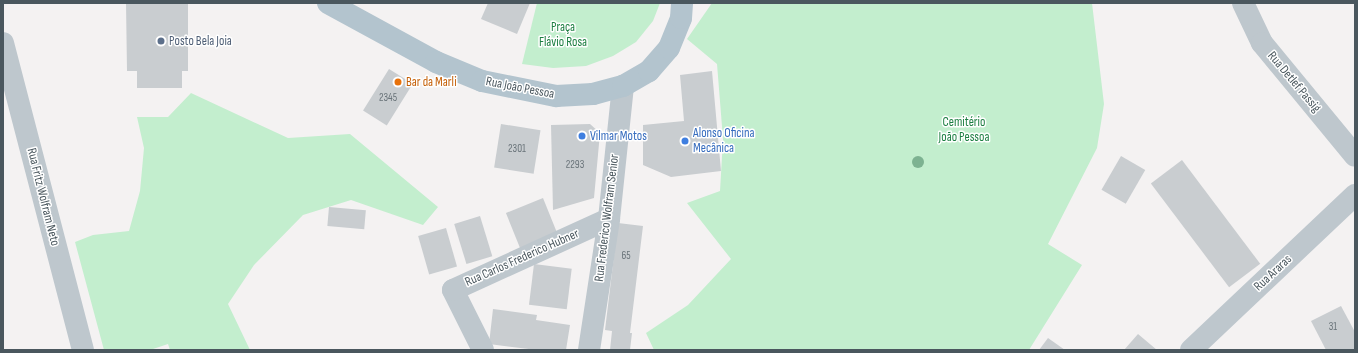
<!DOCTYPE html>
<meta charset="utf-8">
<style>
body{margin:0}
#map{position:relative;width:1358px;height:353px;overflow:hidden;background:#f4f2f2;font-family:"Sofia Sans Condensed",sans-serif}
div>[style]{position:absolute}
.green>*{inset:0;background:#c3eece}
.building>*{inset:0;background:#c9cdd0;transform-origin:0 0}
.minor>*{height:22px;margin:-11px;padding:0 11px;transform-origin:11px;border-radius:11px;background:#bec7cd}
.major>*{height:22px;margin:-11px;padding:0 11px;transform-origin:11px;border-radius:11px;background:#b3c4ce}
.trees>*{width:12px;height:12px;margin:-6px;border-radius:50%;background:#7db291}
.dots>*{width:11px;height:11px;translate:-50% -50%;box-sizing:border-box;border:2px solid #fff;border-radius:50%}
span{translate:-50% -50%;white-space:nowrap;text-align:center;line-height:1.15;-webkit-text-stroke:3px #fff;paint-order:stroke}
.number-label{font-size:11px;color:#6a747a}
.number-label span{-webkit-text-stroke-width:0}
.park-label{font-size:13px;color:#1c7e41}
.service-label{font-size:13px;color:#4e5e75}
.left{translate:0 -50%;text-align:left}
.food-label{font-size:13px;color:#c56008}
.street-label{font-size:13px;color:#4a575e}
.shop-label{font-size:13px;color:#366cbe}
.frame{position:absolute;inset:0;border:4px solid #4a575e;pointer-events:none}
</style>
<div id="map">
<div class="green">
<i style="clip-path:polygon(537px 3px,660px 3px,653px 21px,636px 42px,613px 56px,586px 66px,553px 68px,522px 64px)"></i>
<i style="clip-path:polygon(712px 3px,1092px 3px,1104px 104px,1097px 148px,1048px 244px,1082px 265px,1029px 350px,654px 350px,646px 333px,688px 305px,731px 259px,687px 203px,720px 191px,723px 139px,717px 64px,687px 39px)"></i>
<i style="clip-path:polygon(191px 93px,288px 138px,350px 134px,438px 207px,423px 225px,351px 200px,303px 215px,254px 265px,228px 304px,250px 350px,170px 350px,168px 344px,150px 350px,104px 350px,75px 242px,93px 235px,129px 231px,140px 191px,144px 148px,137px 117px,168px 117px)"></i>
</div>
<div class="building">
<i style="clip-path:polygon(126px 3px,188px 3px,188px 71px,182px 71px,182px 88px,137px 88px,137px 71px,127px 71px)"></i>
<i style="clip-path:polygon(488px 3px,530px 3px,517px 34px,481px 19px)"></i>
<i style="left:389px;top:69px;width:28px;height:49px;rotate:32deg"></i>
<i style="clip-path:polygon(712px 71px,721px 171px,671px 177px,643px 165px,643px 125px,684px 121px,680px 75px)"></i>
<i style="left:501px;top:124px;width:40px;height:44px;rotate:9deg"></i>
<i style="clip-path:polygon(590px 124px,600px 133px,594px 198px,553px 210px,551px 125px)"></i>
<i style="left:1121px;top:156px;width:28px;height:39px;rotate:30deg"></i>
<i style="left:1182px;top:160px;width:130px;height:39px;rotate:53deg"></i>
<i style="left:543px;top:198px;width:42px;height:40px;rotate:68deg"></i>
<i style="left:329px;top:207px;width:37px;height:19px;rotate:5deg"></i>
<i style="left:480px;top:216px;width:42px;height:27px;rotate:73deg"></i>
<i style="clip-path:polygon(618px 223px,643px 226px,630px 333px,632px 333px,630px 350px,610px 350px,612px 331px,605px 330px)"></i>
<i style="left:446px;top:228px;width:40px;height:29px;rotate:74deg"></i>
<i style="left:534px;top:264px;width:38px;height:41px;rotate:7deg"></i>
<i style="clip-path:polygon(1341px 306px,1355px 332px,1355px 350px,1326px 350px,1311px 321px)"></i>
<i style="clip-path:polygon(493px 309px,537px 315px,536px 320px,570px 325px,566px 350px,537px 350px,489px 344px)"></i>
<i style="clip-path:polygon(1138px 334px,1157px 350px,1124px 350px)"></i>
<i style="clip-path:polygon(1048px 338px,1065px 350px,1039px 350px)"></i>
</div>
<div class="minor">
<i style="left:1243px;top:3px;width:44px;rotate:64.6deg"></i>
<i style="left:1262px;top:43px;width:146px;rotate:50.5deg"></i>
<i style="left:3px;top:43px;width:317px;rotate:75.4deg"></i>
<i style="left:483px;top:350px;width:67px;rotate:-116.6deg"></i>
<i style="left:453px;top:290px;width:171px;rotate:-24.5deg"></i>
<i style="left:589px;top:350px;width:133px;rotate:-81.3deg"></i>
<i style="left:609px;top:219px;width:134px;rotate:-84deg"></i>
<i style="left:1191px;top:350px;width:226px;rotate:-43.4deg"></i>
</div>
<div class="major">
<i style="left:328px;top:3px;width:123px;rotate:28.6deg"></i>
<i style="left:436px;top:62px;width:50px;rotate:22.4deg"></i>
<i style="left:482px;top:81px;width:76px;rotate:11.5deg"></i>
<i style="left:556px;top:96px;width:37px;rotate:-3deg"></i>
<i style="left:593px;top:94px;width:31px;rotate:-15deg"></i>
<i style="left:623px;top:86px;width:30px;rotate:-30deg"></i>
<i style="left:649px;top:71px;width:30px;rotate:-49deg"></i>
<i style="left:669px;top:48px;width:32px;rotate:-68deg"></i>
<i style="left:681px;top:18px;width:15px;rotate:-86deg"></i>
</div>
<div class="trees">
<i style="left:918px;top:162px"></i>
</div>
<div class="dots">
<i style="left:161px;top:41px;background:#5c6f8a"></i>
<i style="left:398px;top:82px;background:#e8710a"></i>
<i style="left:582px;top:136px;background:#3f7fe0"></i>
<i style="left:685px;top:141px;background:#3f7fe0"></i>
</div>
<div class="number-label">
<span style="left:388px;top:98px">2345</span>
<span style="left:517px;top:149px">2301</span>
<span style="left:575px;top:165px">2293</span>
<span style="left:626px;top:256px">65</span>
<span style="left:1333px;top:327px">31</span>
</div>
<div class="park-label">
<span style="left:563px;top:35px">Praça<br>Flávio Rosa</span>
<span style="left:964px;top:130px">Cemitério<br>João Pessoa</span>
</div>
<div class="service-label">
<span class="left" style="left:169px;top:41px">Posto Bela Joia</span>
</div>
<div class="food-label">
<span class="left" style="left:406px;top:82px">Bar da Marli</span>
</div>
<div class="street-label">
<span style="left:1294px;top:82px;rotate:50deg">Rua Detlef Passig</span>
<span style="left:520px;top:88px;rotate:11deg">Rua João Pessoa</span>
<span style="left:43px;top:197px;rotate:76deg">Rua Fritz Wolfram Neto</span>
<span style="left:607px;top:218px;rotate:-83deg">Rua Frederico Wolfram Senior</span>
<span style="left:522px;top:258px;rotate:-24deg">Rua Carlos Frederico Hubner</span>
<span style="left:1273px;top:273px;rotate:-43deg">Rua Araras</span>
</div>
<div class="shop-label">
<span class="left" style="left:693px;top:141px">Alonso Oficina<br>Mecânica</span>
<span class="left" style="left:590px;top:136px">Vilmar Motos</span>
</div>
<div class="frame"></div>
</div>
